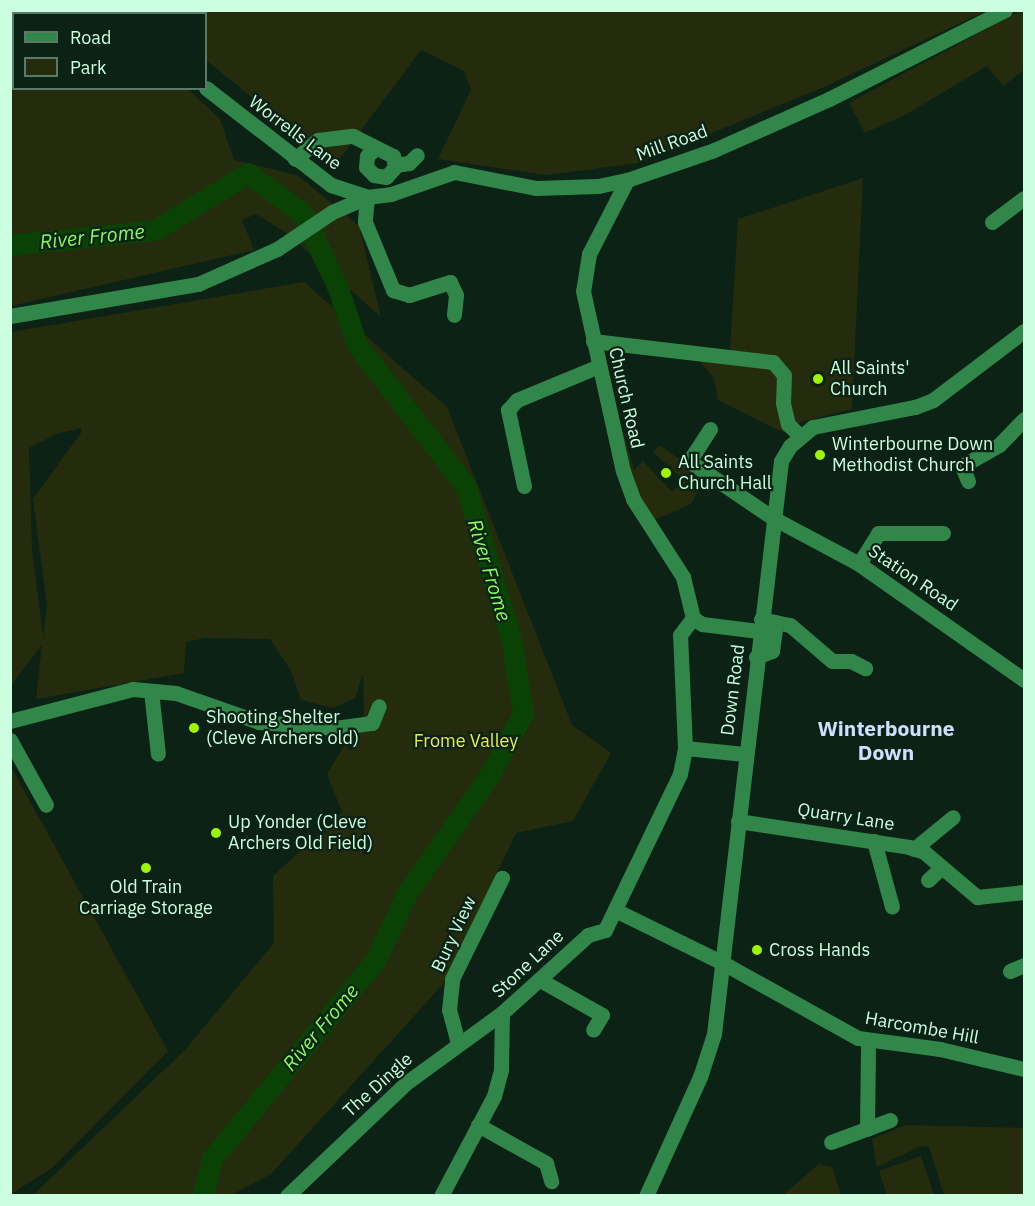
<!DOCTYPE html>
<style>
body{margin:0}
#map{position:relative;width:1035px;height:1206px;overflow:hidden;background:#0b2215;font-family:"IBM Plex Sans",sans-serif}
div>[style]{position:absolute}
.green>*{inset:0;background:#252c0d}
.river>*{height:21px;margin:-10.5px;padding:0 10.5px;transform-origin:10.5px;border-radius:10.5px;background:#0a4104}
.minor>*{height:15px;margin:-7.5px;padding:0 7.5px;transform-origin:7.5px;border-radius:7.5px;background:#31864a}
.dots>*{width:16px;height:16px;translate:-50% -50%;box-sizing:border-box;border:3px solid #0b2215;border-radius:50%}
span{translate:-50% -50%;white-space:nowrap;text-align:center;line-height:1.15;-webkit-text-stroke:4.5px #0b2215;paint-order:stroke}
.street-label{font-size:18px;color:#cbffdf}
.poi-label{font-size:18px;color:#cbffdf}
.left{translate:0 -50%;text-align:left}
.park-label{font-size:18px;color:#e9eb4b}
.water-label{font-size:20px;color:#87ff59;font-style:italic}
.quarter-label{font-size:21px;color:#cde0ff;font-weight:700}
.frame{position:absolute;inset:0;border:12px solid #cbffdf;pointer-events:none}
.legend{position:absolute;left:12px;top:12px;width:195px;height:78px;box-sizing:border-box;background:#0b2215;border:2px solid #587a66;margin:0;padding:8px 10px;list-style:none;font-size:18px;color:#cbffdf}
.legend li{display:flex;align-items:center;gap:12px;height:30px}
.legend b{width:30px;border:2px solid #587a66}
</style>
<div id="map">
<div class="green">
<i style="clip-path:polygon(10px 11px,107px 11px,110px 13px,14px 14px,14px 88px,188px 89px,220px 119px,234px 160px,297px 175px,359px 226px,381px 317px,288px 234px,256px 214px,242px 220px,254px 250px,11px 306px)"></i>
<i style="clip-path:polygon(145px 11px,986px 11px,824px 87px,639px 163px,546px 175px,438px 159px,471px 90px,464px 71px,421px 50px,335px 165px,206px 60px,206px 14px)"></i>
<i style="clip-path:polygon(1020px 11px,1024px 11px,1024px 70px,1003px 86px,987px 66px,907px 114px,865px 133px,849px 103px)"></i>
<i style="clip-path:polygon(863px 178px,852px 409px,797px 423px,785px 433px,718px 400px,714px 379px,700px 361px,730px 350px,738px 219px)"></i>
<i style="clip-path:polygon(evenodd,304px 282px,447px 407px,572px 725px,611px 753px,573px 821px,516px 833px,443px 984px,271px 1174px,231px 1195px,33px 1195px,185px 1050px,274px 943px,273px 876px,342px 812px,327px 774px,364px 714px,363px 674px,355px 698px,333px 708px,301px 700px,291px 671px,270px 639px,205px 638px,186px 642px,184px 673px,36px 699px,42px 645px,11px 685px,11px 332px,304px 282px,81px 428px,81px 433px,33px 499px,47px 606px,43px 636px,32px 550px,29px 448px,59px 433px,81px 428px)"></i>
<i style="clip-path:polygon(623px 432px,634px 470px,643px 461px,672px 492px,684px 480px,653px 452px,659px 445px,706px 477px,691px 504px,652px 521px,633px 493px,619px 438px)"></i>
<i style="clip-path:polygon(11px 767px,168px 1051px,52px 1168px,11px 1194px)"></i>
<i style="clip-path:polygon(906px 1125px,1024px 1128px,1024px 1195px,944px 1195px,929px 1147px,921px 1146px,877px 1167px,872px 1139px)"></i>
<i style="clip-path:polygon(921px 1156px,934px 1195px,887px 1195px,879px 1171px)"></i>
<i style="clip-path:polygon(819px 1164px,832px 1167px,841px 1195px,783px 1195px)"></i>
</div>
<div class="river">
<i style="left:10px;top:245px;width:146px;rotate:-5.9deg"></i>
<i style="left:155px;top:230px;width:109px;rotate:-31.5deg"></i>
<i style="left:248px;top:173px;width:69px;rotate:36.7deg"></i>
<i style="left:303px;top:214px;width:82px;rotate:64.7deg"></i>
<i style="left:338px;top:288px;width:60px;rotate:71.6deg"></i>
<i style="left:357px;top:345px;width:177px;rotate:52.4deg"></i>
<i style="left:465px;top:485px;width:160px;rotate:73.3deg"></i>
<i style="left:511px;top:638px;width:77px;rotate:81deg"></i>
<i style="left:523px;top:714px;width:74px;rotate:119deg"></i>
<i style="left:487px;top:779px;width:139px;rotate:125.1deg"></i>
<i style="left:407px;top:893px;width:75px;rotate:115.2deg"></i>
<i style="left:375px;top:961px;width:256px;rotate:129.5deg"></i>
<i style="left:212px;top:1159px;width:38px;rotate:104deg"></i>
</div>
<div class="minor">
<i style="left:120px;top:10px;width:5px;rotate:53deg"></i>
<i style="left:206px;top:88px;width:158px;rotate:37.8deg"></i>
<i style="left:331px;top:185px;width:38px;rotate:18deg"></i>
<i style="left:367px;top:197px;width:25px;rotate:95deg"></i>
<i style="left:365px;top:222px;width:74px;rotate:67.6deg"></i>
<i style="left:393px;top:290px;width:17px;rotate:17deg"></i>
<i style="left:409px;top:295px;width:43px;rotate:-17.6deg"></i>
<i style="left:450px;top:282px;width:14px;rotate:65deg"></i>
<i style="left:456px;top:295px;width:20px;rotate:96deg"></i>
<i style="left:295px;top:159px;width:30px;rotate:-40deg"></i>
<i style="left:318px;top:140px;width:35px;rotate:-7deg"></i>
<i style="left:353px;top:136px;width:45px;rotate:26.6deg"></i>
<i style="left:393px;top:156px;width:11px;rotate:80deg"></i>
<i style="left:395px;top:167px;width:13px;rotate:132deg"></i>
<i style="left:386px;top:177px;width:12px;rotate:-171deg"></i>
<i style="left:374px;top:175px;width:11px;rotate:-135deg"></i>
<i style="left:366px;top:167px;width:11px;rotate:-85deg"></i>
<i style="left:367px;top:156px;width:12px;rotate:-42deg"></i>
<i style="left:395px;top:165px;width:14px;rotate:-8deg"></i>
<i style="left:409px;top:163px;width:11px;rotate:-45deg"></i>
<i style="left:627px;top:180px;width:83px;rotate:117.2deg"></i>
<i style="left:589px;top:254px;width:37px;rotate:99deg"></i>
<i style="left:583px;top:291px;width:184px;rotate:77.5deg"></i>
<i style="left:623px;top:471px;width:30px;rotate:70deg"></i>
<i style="left:633px;top:499px;width:93px;rotate:57.3deg"></i>
<i style="left:683px;top:577px;width:42px;rotate:76.3deg"></i>
<i style="left:693px;top:618px;width:11px;rotate:34deg"></i>
<i style="left:702px;top:624px;width:57px;rotate:7deg"></i>
<i style="left:992px;top:222px;width:40px;rotate:-37deg"></i>
<i style="left:10px;top:316px;width:191px;rotate:-9.7deg"></i>
<i style="left:198px;top:284px;width:86px;rotate:-23.9deg"></i>
<i style="left:277px;top:249px;width:66px;rotate:-33.9deg"></i>
<i style="left:332px;top:212px;width:38px;rotate:-23deg"></i>
<i style="left:367px;top:197px;width:24px;rotate:-7deg"></i>
<i style="left:391px;top:194px;width:67px;rotate:-19.2deg"></i>
<i style="left:454px;top:172px;width:84px;rotate:11deg"></i>
<i style="left:536px;top:188px;width:62px;rotate:-1.8deg"></i>
<i style="left:598px;top:186px;width:30px;rotate:-12deg"></i>
<i style="left:627px;top:180px;width:92px;rotate:-19deg"></i>
<i style="left:714px;top:150px;width:126px;rotate:-23.9deg"></i>
<i style="left:829px;top:99px;width:197px;rotate:-26.8deg"></i>
<i style="left:593px;top:341px;width:181px;rotate:6.7deg"></i>
<i style="left:773px;top:362px;width:17px;rotate:50deg"></i>
<i style="left:784px;top:375px;width:28px;rotate:92deg"></i>
<i style="left:783px;top:403px;width:22px;rotate:77deg"></i>
<i style="left:788px;top:424px;width:17px;rotate:45deg"></i>
<i style="left:710px;top:429px;width:38px;rotate:123deg"></i>
<i style="left:689px;top:461px;width:102px;rotate:34.2deg"></i>
<i style="left:773px;top:518px;width:98px;rotate:28.1deg"></i>
<i style="left:859px;top:564px;width:202px;rotate:35.1deg"></i>
<i style="left:968px;top:481px;width:16px;rotate:-112deg"></i>
<i style="left:962px;top:466px;width:43px;rotate:-29.6deg"></i>
<i style="left:999px;top:445px;width:36px;rotate:-46deg"></i>
<i style="left:524px;top:486px;width:78px;rotate:-101.9deg"></i>
<i style="left:508px;top:410px;width:13px;rotate:-48deg"></i>
<i style="left:517px;top:400px;width:89px;rotate:-22.5deg"></i>
<i style="left:859px;top:564px;width:36px;rotate:-58deg"></i>
<i style="left:878px;top:533px;width:65px"></i>
<i style="left:761px;top:619px;width:30px;rotate:12deg"></i>
<i style="left:790px;top:625px;width:55px;rotate:40.6deg"></i>
<i style="left:832px;top:661px;width:19px"></i>
<i style="left:851px;top:661px;width:16px;rotate:27deg"></i>
<i style="left:756px;top:657px;width:17px;rotate:-21deg"></i>
<i style="left:772px;top:651px;width:29px;rotate:-82deg"></i>
<i style="left:151px;top:691px;width:63px;rotate:83.7deg"></i>
<i style="left:10px;top:721px;width:127px;rotate:-14.6deg"></i>
<i style="left:133px;top:689px;width:43px;rotate:5.3deg"></i>
<i style="left:176px;top:693px;width:88px;rotate:19.3deg"></i>
<i style="left:259px;top:722px;width:76px;rotate:4.5deg"></i>
<i style="left:335px;top:728px;width:37px;rotate:-8deg"></i>
<i style="left:372px;top:723px;width:18px;rotate:-68deg"></i>
<i style="left:10px;top:740px;width:74px;rotate:61deg"></i>
<i style="left:685px;top:748px;width:60px;rotate:5.7deg"></i>
<i style="left:738px;top:821px;width:173px;rotate:8.6deg"></i>
<i style="left:909px;top:847px;width:16px;rotate:18deg"></i>
<i style="left:924px;top:852px;width:70px;rotate:40.3deg"></i>
<i style="left:977px;top:897px;width:47px;rotate:-6.1deg"></i>
<i style="left:874px;top:841px;width:68px;rotate:74.7deg"></i>
<i style="left:914px;top:849px;width:50px;rotate:-39.4deg"></i>
<i style="left:928px;top:880px;width:18px;rotate:-43deg"></i>
<i style="left:617px;top:911px;width:118px;rotate:26.1deg"></i>
<i style="left:723px;top:963px;width:154px;rotate:29.1deg"></i>
<i style="left:858px;top:1038px;width:83px;rotate:7.6deg"></i>
<i style="left:940px;top:1049px;width:86px;rotate:13.4deg"></i>
<i style="left:1010px;top:971px;width:15px;rotate:-23deg"></i>
<i style="left:540px;top:980px;width:71px;rotate:29.4deg"></i>
<i style="left:602px;top:1015px;width:17px;rotate:121deg"></i>
<i style="left:458px;top:1043px;width:34px;rotate:-105deg"></i>
<i style="left:449px;top:1010px;width:31px;rotate:-84deg"></i>
<i style="left:452px;top:979px;width:113px;rotate:-63.7deg"></i>
<i style="left:478px;top:1125px;width:78px;rotate:29.2deg"></i>
<i style="left:546px;top:1163px;width:19px;rotate:74deg"></i>
<i style="left:867px;top:1129px;width:88px;rotate:-89.3deg"></i>
<i style="left:831px;top:1142px;width:63px;rotate:-20.4deg"></i>
<i style="left:287px;top:1196px;width:164px;rotate:-43.5deg"></i>
<i style="left:406px;top:1083px;width:119px;rotate:-36.1deg"></i>
<i style="left:502px;top:1013px;width:116px;rotate:-42.2deg"></i>
<i style="left:588px;top:935px;width:18px;rotate:-16deg"></i>
<i style="left:605px;top:930px;width:173px;rotate:-64.3deg"></i>
<i style="left:680px;top:774px;width:26px;rotate:-79deg"></i>
<i style="left:685px;top:748px;width:113px;rotate:-92.5deg"></i>
<i style="left:680px;top:635px;width:21px;rotate:-53deg"></i>
<i style="left:441px;top:1196px;width:113px;rotate:-62.1deg"></i>
<i style="left:494px;top:1096px;width:28px;rotate:-75deg"></i>
<i style="left:501px;top:1069px;width:56px;rotate:-89deg"></i>
<i style="left:646px;top:1196px;width:131px;rotate:-65.6deg"></i>
<i style="left:700px;top:1077px;width:45px;rotate:-72deg"></i>
<i style="left:714px;top:1034px;width:577px;rotate:-83.33deg"></i>
<i style="left:781px;top:461px;width:17px;rotate:-59deg"></i>
<i style="left:790px;top:446px;width:30px;rotate:-40deg"></i>
<i style="left:813px;top:427px;width:104px;rotate:-11.1deg"></i>
<i style="left:915px;top:407px;width:19px;rotate:-21deg"></i>
<i style="left:933px;top:400px;width:114px;rotate:-37.2deg"></i>
</div>
<div class="dots">
<i style="left:818px;top:379px;background:#9df600"></i>
<i style="left:820px;top:455px;background:#9df600"></i>
<i style="left:666px;top:473px;background:#9df600"></i>
<i style="left:194px;top:728px;background:#9df600"></i>
<i style="left:216px;top:833px;background:#9df600"></i>
<i style="left:146px;top:868px;background:#9df600"></i>
<i style="left:757px;top:950px;background:#9df600"></i>
</div>
<div class="street-label">
<span style="left:295px;top:133px;rotate:37deg">Worrells Lane</span>
<span style="left:672px;top:143px;rotate:-20deg">Mill Road</span>
<span style="left:626px;top:398px;rotate:77deg">Church Road</span>
<span style="left:913px;top:578px;rotate:34deg">Station Road</span>
<span style="left:733px;top:690px;rotate:-83deg">Down Road</span>
<span style="left:846px;top:817px;rotate:9deg">Quarry Lane</span>
<span style="left:454px;top:934px;rotate:-65deg">Bury View</span>
<span style="left:528px;top:964px;rotate:-43deg">Stone Lane</span>
<span style="left:922px;top:1028px;rotate:10deg">Harcombe Hill</span>
<span style="left:378px;top:1085px;rotate:-42deg">The Dingle</span>
</div>
<div class="poi-label">
<span class="left" style="left:830px;top:379px">All Saints'<br>Church</span>
<span class="left" style="left:832px;top:455px">Winterbourne Down<br>Methodist Church</span>
<span class="left" style="left:678px;top:473px">All Saints<br>Church Hall</span>
<span class="left" style="left:206px;top:728px">Shooting Shelter<br>(Cleve Archers old)</span>
<span class="left" style="left:228px;top:833px">Up Yonder (Cleve<br>Archers Old Field)</span>
<span style="left:146px;top:898px">Old Train<br>Carriage Storage</span>
<span class="left" style="left:769px;top:950px">Cross Hands</span>
</div>
<div class="park-label">
<span style="left:466px;top:741px">Frome Valley</span>
</div>
<div class="water-label">
<span style="left:92px;top:236px;rotate:-6deg">River Frome</span>
<span style="left:490px;top:570px;rotate:73deg">River Frome</span>
<span style="left:320px;top:1027px;rotate:-50deg">River Frome</span>
</div>
<div class="quarter-label">
<span style="left:886px;top:740px">Winterbourne<br>Down</span>
</div>
<div class="frame"></div>
<ul class="legend">
<li><b style="height:8px;background:#31864a"></b>Road</li>
<li><b style="height:16px;background:#252c0d"></b>Park</li>
</ul>
</div>
